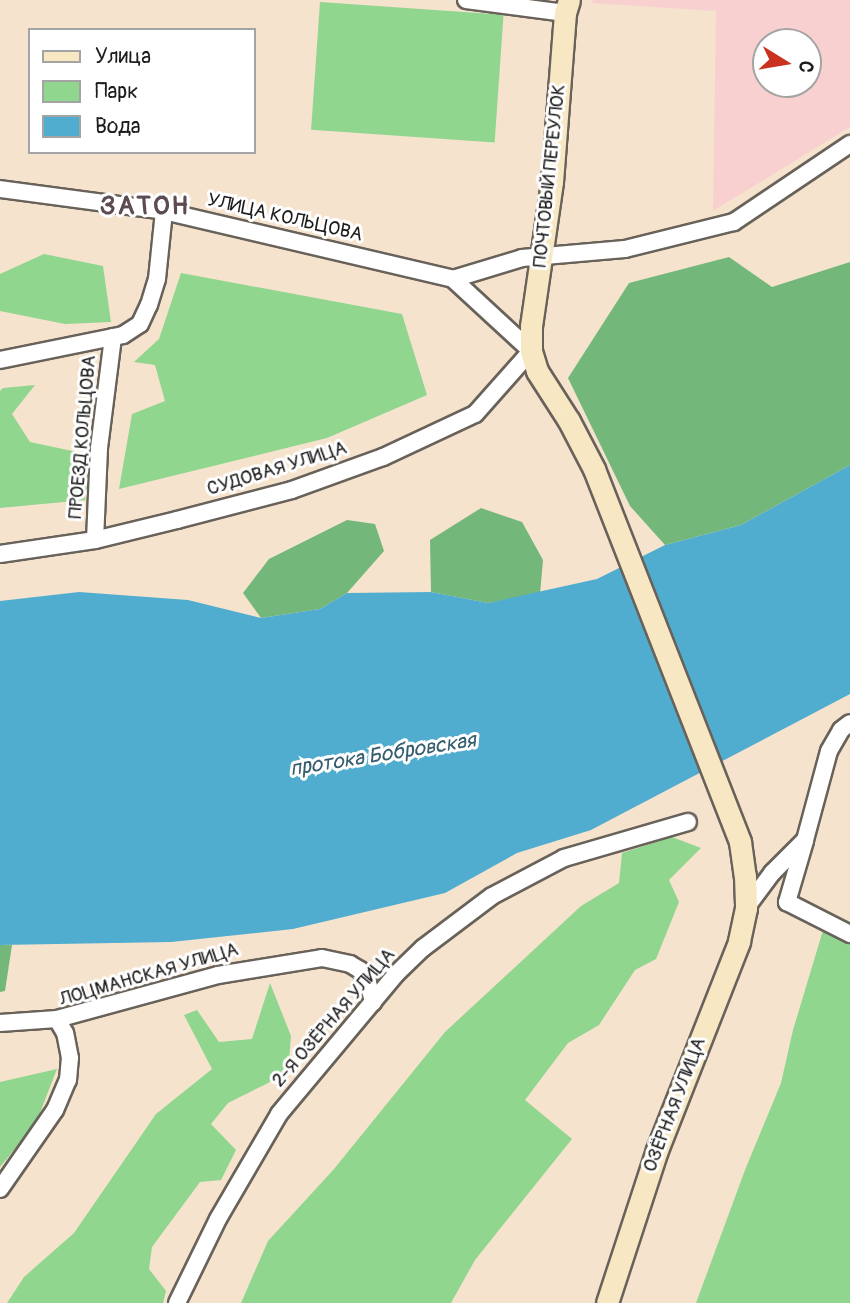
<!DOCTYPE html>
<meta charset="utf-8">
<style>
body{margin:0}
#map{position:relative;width:850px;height:1303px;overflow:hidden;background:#f6e3cd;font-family:Pangolin,sans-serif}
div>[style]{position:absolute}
.built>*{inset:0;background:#f7d0cf}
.green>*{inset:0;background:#90d68f;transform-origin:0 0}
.forest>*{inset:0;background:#74b77a}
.water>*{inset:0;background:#51adcf}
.roads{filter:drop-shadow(2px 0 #68625a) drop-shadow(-2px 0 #68625a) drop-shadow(0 2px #68625a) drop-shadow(0 -2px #68625a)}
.street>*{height:16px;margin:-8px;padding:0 8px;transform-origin:8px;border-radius:8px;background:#fff}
.secondary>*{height:21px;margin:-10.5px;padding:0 10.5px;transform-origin:10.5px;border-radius:10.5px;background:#f7e8c3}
span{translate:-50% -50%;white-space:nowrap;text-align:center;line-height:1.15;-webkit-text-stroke:6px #fff;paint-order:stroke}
.street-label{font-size:19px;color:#1c1c1c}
.water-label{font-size:21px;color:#345d6d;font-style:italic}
.district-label{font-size:26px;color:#5c4b53;font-weight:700;letter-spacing:2px}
.legend{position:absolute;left:28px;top:28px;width:228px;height:126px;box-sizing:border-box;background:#fff;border:2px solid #a4a4a4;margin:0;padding:9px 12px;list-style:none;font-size:21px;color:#1c1c1c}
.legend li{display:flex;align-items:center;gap:14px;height:35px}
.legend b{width:35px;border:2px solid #a4a4a4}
.north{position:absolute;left:752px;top:28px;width:70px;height:70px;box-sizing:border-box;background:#fff;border:2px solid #a4a4a4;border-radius:50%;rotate:101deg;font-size:19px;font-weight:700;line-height:28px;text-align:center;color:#1c1c1c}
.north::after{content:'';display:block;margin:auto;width:24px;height:32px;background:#c8321e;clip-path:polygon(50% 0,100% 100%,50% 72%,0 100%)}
</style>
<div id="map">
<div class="built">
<i style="clip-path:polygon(evenodd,593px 0,850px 0,850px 127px,713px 211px,716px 11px,592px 3px,593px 0,766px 42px,808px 42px,808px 84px,766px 84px,766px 42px)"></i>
</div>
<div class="green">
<i style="left:320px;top:2px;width:184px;height:128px;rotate:4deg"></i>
<i style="clip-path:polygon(44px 254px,103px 266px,111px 322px,65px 324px,0 311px,0 274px)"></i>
<i style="clip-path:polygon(181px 273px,402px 314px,427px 395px,327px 438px,119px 489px,132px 414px,165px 401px,155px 365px,134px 362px,159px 339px)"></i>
<i style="clip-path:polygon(35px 385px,12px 414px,30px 442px,91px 455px,85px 500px,0 508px,0 391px,3px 388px)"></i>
<i style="clip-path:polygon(672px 837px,701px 848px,669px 880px,679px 902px,656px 959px,635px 970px,599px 1025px,568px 1043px,525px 1100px,572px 1139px,475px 1260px,451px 1303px,241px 1303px,268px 1241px,334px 1169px,445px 1032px,581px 906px,619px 883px,622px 853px)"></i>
<i style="clip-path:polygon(824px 927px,850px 940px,850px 1303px,696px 1303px,745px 1170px,781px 1083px,793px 1030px)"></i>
<i style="clip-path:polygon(270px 983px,291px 1036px,288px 1073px,228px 1103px,211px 1124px,236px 1150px,221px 1180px,200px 1182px,152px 1247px,149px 1269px,166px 1291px,163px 1303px,7px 1303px,24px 1277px,74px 1233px,156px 1114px,212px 1069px,184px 1015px,197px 1010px,219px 1042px,252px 1039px)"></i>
<i style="clip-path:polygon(57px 1069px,36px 1123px,0 1167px,0 1082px)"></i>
</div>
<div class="forest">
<i style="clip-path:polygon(729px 257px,772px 287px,850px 262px,850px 465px,741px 525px,665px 545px,630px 506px,568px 378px,629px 283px)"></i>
<i style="clip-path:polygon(481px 508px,522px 522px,543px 560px,540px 594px,488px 603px,431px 592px,430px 540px)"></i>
<i style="clip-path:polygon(347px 520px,375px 524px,384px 551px,347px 593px,320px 609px,261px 618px,243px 593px,269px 559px)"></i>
<i style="clip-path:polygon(0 945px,12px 945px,5px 991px,0 992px)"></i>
</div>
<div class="water">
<i style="clip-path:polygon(850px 465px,850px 694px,591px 830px,517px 853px,445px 893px,293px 929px,171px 942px,0 945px,0 601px,79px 592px,188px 600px,261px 618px,320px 609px,347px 593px,431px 592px,488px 603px,597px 579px,665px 545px,741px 525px)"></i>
</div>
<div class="roads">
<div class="street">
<i style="left:466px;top:0;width:100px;rotate:7.5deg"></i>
<i style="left:0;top:189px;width:165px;rotate:7.6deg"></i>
<i style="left:164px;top:211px;width:297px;rotate:13.2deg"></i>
<i style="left:453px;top:279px;width:106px;rotate:42.7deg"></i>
<i style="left:531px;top:351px;width:84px;rotate:131.6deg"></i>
<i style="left:475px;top:414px;width:102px;rotate:154.9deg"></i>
<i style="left:383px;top:457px;width:97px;rotate:160.1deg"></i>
<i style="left:292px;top:490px;width:119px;rotate:165.4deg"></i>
<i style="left:177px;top:520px;width:84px;rotate:166.3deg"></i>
<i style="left:95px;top:540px;width:96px;rotate:171.6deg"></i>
<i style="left:453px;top:279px;width:72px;rotate:-16.9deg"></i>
<i style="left:522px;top:258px;width:103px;rotate:-5deg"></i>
<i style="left:625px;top:249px;width:112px;rotate:-13.9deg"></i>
<i style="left:734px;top:222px;width:140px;rotate:-33.9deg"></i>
<i style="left:0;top:360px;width:115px;rotate:-11.5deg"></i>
<i style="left:95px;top:540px;width:92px;rotate:-87.5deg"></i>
<i style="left:99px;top:448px;width:112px;rotate:-82.8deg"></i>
<i style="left:113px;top:337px;width:10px;rotate:-11deg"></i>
<i style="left:123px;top:335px;width:20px;rotate:-33deg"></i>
<i style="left:140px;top:324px;width:21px;rotate:-65deg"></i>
<i style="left:149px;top:305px;width:27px;rotate:-73deg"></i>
<i style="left:157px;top:279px;width:68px;rotate:-84.1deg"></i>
<i style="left:805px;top:841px;width:64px;rotate:106.4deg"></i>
<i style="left:787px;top:902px;width:71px;rotate:26.9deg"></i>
<i style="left:746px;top:908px;width:44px;rotate:-53.4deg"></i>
<i style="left:772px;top:873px;width:47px;rotate:-45deg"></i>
<i style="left:805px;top:840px;width:92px;rotate:-74.9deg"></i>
<i style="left:829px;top:751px;width:24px;rotate:-60deg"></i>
<i style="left:841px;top:730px;width:11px;rotate:-38deg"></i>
<i style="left:0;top:1023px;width:57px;rotate:-4deg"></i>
<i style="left:57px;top:1019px;width:167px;rotate:-15.3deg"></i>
<i style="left:218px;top:975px;width:105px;rotate:-9.3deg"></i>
<i style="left:322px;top:958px;width:29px;rotate:12deg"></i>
<i style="left:350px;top:964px;width:12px;rotate:31deg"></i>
<i style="left:360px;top:970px;width:11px;rotate:52deg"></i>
<i style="left:367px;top:979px;width:24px;rotate:75deg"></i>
<i style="left:0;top:1189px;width:96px;rotate:-55.2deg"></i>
<i style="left:55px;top:1110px;width:33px;rotate:-67deg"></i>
<i style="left:68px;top:1080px;width:22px;rotate:-85deg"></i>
<i style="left:70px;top:1058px;width:25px;rotate:-101deg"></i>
<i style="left:65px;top:1033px;width:16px;rotate:-120deg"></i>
<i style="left:177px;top:1303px;width:93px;rotate:-64deg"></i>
<i style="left:218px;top:1219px;width:121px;rotate:-59.8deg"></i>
<i style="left:279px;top:1114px;width:182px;rotate:-50.1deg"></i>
<i style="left:396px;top:974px;width:37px;rotate:-44deg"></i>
<i style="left:423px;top:948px;width:86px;rotate:-37deg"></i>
<i style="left:492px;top:896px;width:81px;rotate:-27.8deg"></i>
<i style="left:564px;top:858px;width:129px;rotate:-16.2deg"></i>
</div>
<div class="secondary">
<i style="left:569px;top:0;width:14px;rotate:107deg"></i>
<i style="left:565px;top:13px;width:169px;rotate:94.4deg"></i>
<i style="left:552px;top:182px;width:146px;rotate:98.3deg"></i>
<i style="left:531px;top:326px;width:25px;rotate:90deg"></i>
<i style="left:531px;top:351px;width:21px;rotate:73deg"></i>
<i style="left:537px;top:371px;width:59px;rotate:57.4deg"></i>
<i style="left:569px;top:421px;width:54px;rotate:62.5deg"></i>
<i style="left:594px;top:469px;width:401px;rotate:68.6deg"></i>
<i style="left:740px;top:842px;width:34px;rotate:82deg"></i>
<i style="left:745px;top:876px;width:32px;rotate:88deg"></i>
<i style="left:746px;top:908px;width:35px;rotate:102deg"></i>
<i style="left:739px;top:942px;width:224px;rotate:111.5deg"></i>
<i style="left:657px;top:1150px;width:161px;rotate:108.1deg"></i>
</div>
</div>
<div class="street-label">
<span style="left:550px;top:176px;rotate:-84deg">ПОЧТОВЫЙ ПЕРЕУЛОК</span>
<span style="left:285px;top:218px;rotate:13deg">УЛИЦА КОЛЬЦОВА</span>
<span style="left:83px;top:437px;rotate:-85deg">ПРОЕЗД КОЛЬЦОВА</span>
<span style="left:277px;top:469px;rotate:-17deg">СУДОВАЯ УЛИЦА</span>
<span style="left:149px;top:975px;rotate:-16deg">ЛОЦМАНСКАЯ УЛИЦА</span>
<span style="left:334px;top:1018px;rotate:-49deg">2-Я ОЗЁРНАЯ УЛИЦА</span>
<span style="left:675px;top:1105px;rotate:-69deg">ОЗЁРНАЯ УЛИЦА</span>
</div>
<div class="water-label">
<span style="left:383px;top:755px;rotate:-9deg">протока Бобровская</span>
</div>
<div class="district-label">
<span style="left:145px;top:207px">ЗАТОН</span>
</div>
<ul class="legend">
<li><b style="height:9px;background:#f7e8c3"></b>Улица</li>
<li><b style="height:19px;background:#90d68f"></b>Парк</li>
<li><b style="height:19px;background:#51adcf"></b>Вода</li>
</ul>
<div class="north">С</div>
</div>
